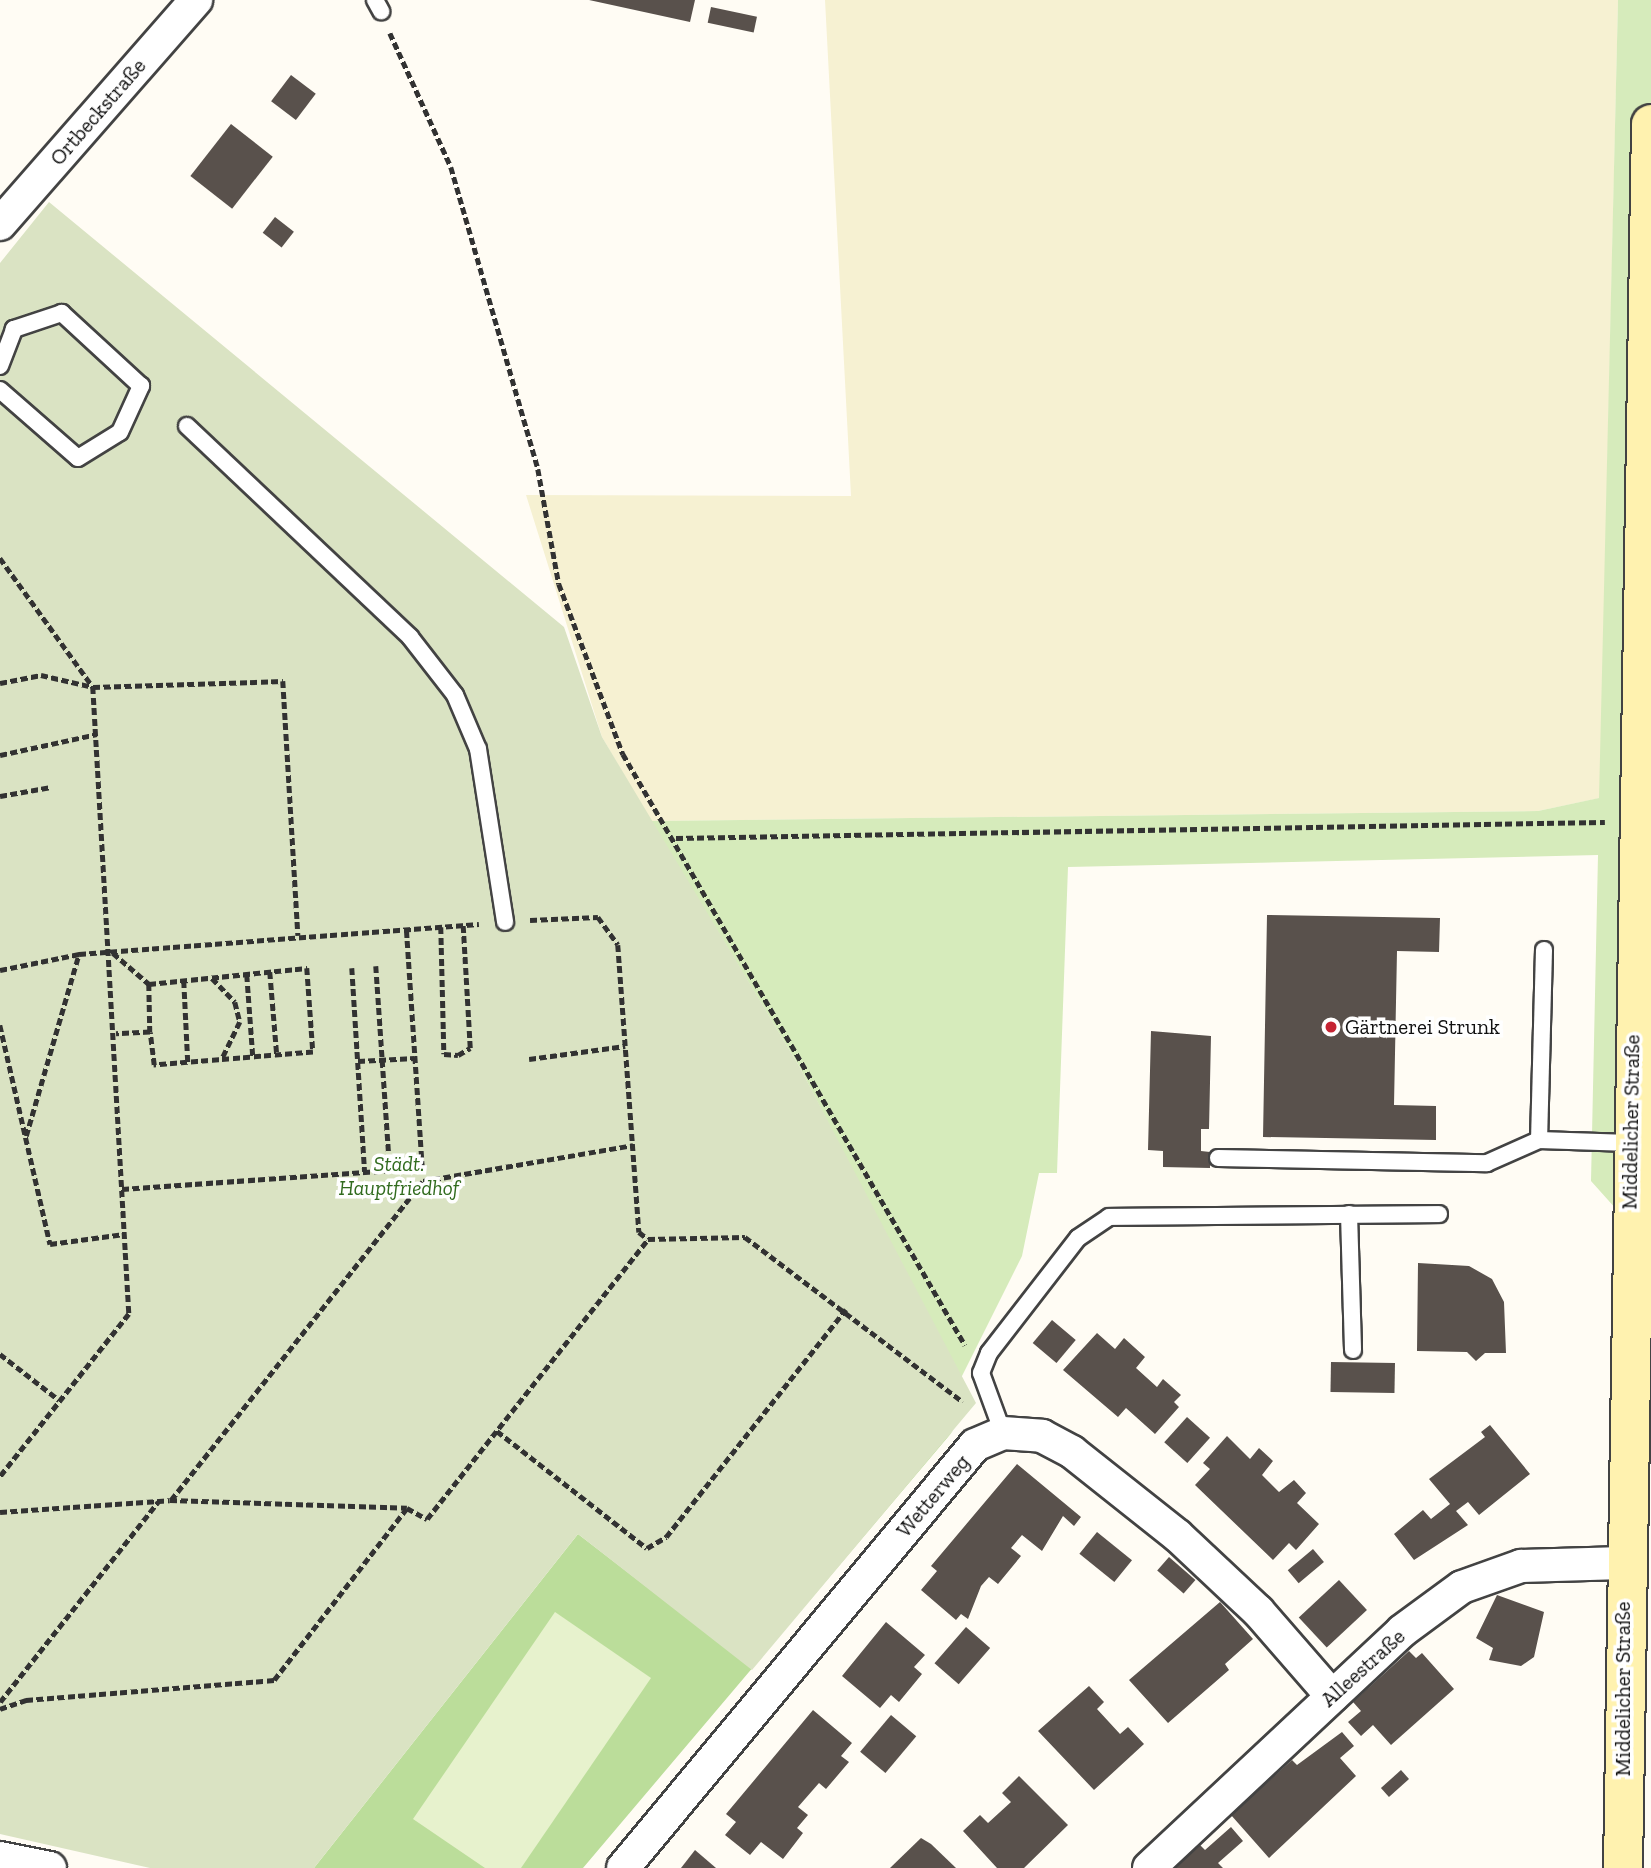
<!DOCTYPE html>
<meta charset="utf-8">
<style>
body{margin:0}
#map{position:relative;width:1651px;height:1868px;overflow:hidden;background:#fffcf4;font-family:"Zilla Slab",serif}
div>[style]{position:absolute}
.farmland>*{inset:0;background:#f6f1d2}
.green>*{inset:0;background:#d6ebbb}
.forest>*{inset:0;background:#bbdd9a}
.cemetery>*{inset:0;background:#dae3c3}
.pitch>*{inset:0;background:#e7f2cd}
.building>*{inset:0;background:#59514c;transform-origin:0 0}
.path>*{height:4.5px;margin-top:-2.25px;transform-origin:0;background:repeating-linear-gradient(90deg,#323232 0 7px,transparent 0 10.5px)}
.roads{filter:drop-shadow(2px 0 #434343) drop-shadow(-2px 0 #434343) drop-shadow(0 2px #434343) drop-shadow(0 -2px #434343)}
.lane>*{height:16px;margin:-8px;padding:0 8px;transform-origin:8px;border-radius:8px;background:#fff}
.street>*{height:32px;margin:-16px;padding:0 16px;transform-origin:16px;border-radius:16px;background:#fff}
.secondary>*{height:38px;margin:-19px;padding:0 19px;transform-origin:19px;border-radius:19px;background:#fff2af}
.dots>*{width:19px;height:19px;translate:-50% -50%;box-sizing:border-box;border:4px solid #fff;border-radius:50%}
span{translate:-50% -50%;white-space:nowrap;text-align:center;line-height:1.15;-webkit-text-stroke:7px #fff;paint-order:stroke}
.street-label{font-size:21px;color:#101010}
.poi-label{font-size:21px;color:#101010}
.left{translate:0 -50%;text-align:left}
.park-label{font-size:21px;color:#316b1e;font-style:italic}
</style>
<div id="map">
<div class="farmland">
<i style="clip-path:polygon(825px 0,1618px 0,1600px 798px,1538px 811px,651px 821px,602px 737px,526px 495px,851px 496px)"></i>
</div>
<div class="green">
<i style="clip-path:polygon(1618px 0,1651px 0,1651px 1248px,1591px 1181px,1598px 855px,1068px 867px,1057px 1173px,1039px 1173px,1022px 1256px,960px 1380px,799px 1066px,651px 821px,1538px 811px,1599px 798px)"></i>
</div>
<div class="forest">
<i style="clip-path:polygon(953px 1431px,583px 1868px,314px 1868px,578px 1534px,722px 1645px)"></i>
</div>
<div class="cemetery">
<i style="clip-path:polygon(49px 202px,564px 627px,602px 737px,799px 1066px,976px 1403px,752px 1670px,578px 1534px,314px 1868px,150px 1868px,0 1834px,0 263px)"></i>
</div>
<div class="pitch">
<i style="clip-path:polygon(555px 1612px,651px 1678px,521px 1868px,485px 1868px,413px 1819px)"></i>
</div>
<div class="building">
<i style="clip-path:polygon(589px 0,695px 0,690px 22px)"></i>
<i style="left:711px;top:7px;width:47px;height:16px;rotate:12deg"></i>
<i style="left:291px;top:75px;width:31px;height:33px;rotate:37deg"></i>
<i style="left:231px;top:124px;width:53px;height:66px;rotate:38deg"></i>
<i style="left:275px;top:217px;width:24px;height:20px;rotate:38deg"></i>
<i style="clip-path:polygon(1267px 915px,1440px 918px,1439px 952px,1397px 951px,1394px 1105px,1436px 1106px,1436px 1140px,1263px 1137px)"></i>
<i style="clip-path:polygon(1151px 1031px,1211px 1036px,1209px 1129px,1201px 1129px,1201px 1151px,1210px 1152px,1210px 1168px,1163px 1167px,1163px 1151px,1148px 1150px)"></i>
<i style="clip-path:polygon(1418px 1263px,1469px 1266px,1492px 1279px,1504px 1302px,1506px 1353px,1485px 1353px,1476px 1361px,1467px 1352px,1417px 1351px)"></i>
<i style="left:1052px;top:1320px;width:31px;height:30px;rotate:40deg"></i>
<i style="clip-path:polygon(1097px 1333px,1115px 1349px,1124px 1338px,1145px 1357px,1136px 1368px,1157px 1387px,1163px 1379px,1181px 1395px,1174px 1402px,1179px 1407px,1155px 1434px,1126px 1408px,1118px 1417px,1063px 1370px)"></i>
<i style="left:1331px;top:1362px;width:64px;height:30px;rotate:1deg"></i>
<i style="left:1187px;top:1417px;width:31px;height:34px;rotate:42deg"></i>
<i style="clip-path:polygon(1490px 1425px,1530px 1474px,1479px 1515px,1468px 1502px,1456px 1511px,1468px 1525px,1414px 1560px,1394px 1534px,1423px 1510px,1431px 1519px,1450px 1504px,1429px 1479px,1485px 1437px,1481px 1432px)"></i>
<i style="clip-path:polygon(1227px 1436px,1250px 1459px,1259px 1448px,1273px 1461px,1262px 1475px,1279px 1492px,1294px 1480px,1306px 1493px,1297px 1503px,1319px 1524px,1296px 1550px,1289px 1543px,1273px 1560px,1195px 1485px,1210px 1469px,1203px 1463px)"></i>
<i style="clip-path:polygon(1017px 1464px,1081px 1517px,1074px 1526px,1063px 1516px,1042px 1551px,1022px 1535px,1011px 1548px,1021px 1556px,998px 1584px,989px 1577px,981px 1586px,968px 1619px,961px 1614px,956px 1620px,921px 1590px,937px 1571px,931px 1566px)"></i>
<i style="left:1097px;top:1532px;width:45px;height:28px;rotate:39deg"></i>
<i style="left:1313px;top:1549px;width:17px;height:33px;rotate:50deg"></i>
<i style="left:1169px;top:1557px;width:35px;height:18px;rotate:41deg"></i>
<i style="left:1339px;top:1580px;width:41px;height:55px;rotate:47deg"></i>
<i style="clip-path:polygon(1497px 1595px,1544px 1612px,1534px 1657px,1521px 1666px,1489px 1660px,1493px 1648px,1476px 1638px)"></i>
<i style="clip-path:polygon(1220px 1602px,1253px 1639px,1225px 1664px,1229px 1670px,1168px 1723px,1129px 1680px)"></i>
<i style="clip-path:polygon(886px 1622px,925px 1655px,914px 1667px,922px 1674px,899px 1702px,891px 1695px,880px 1708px,842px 1676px)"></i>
<i style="left:966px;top:1627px;width:32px;height:48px;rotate:41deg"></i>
<i style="clip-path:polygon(1409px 1651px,1416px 1658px,1422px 1653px,1454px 1689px,1391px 1745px,1373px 1725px,1361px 1736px,1348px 1722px,1361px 1711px,1353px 1702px)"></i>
<i style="clip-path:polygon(1089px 1686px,1104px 1702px,1097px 1709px,1120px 1734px,1128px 1727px,1144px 1744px,1094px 1790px,1038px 1731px)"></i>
<i style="clip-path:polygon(813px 1710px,852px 1743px,841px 1756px,849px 1762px,826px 1789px,819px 1783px,798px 1807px,808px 1815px,797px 1828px,803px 1833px,783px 1859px,761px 1842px,750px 1855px,725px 1835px,736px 1822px,726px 1814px)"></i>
<i style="left:891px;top:1715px;width:33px;height:48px;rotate:40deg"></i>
<i style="clip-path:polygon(1342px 1732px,1354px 1746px,1340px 1758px,1356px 1776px,1269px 1858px,1231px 1815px,1292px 1760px,1297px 1765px)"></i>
<i style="left:1401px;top:1770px;width:12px;height:27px;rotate:48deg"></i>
<i style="clip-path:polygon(1019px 1776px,1068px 1825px,1024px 1868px,997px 1868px,963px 1831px,980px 1815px,988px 1823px,1011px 1802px,1002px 1793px)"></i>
<i style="clip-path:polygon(1231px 1827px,1243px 1841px,1218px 1863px,1223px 1868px,1172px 1868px,1197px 1842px,1205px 1850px)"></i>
<i style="clip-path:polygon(921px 1838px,931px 1844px,956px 1868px,890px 1868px)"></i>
<i style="clip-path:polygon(695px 1850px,716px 1868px,681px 1868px)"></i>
</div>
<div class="path">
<i style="left:390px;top:33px;width:147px;rotate:65.5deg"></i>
<i style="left:451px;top:167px;width:314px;rotate:73.9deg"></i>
<i style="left:538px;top:469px;width:117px;rotate:79.7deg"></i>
<i style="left:559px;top:584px;width:182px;rotate:69.4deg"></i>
<i style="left:623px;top:754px;width:683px;rotate:59.94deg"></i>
<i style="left:0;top:558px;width:159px;rotate:54.2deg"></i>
<i style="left:93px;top:687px;width:628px;rotate:86.71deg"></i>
<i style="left:129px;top:1314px;width:208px;rotate:128.4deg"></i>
<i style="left:0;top:683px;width:42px;rotate:-11deg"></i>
<i style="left:41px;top:675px;width:53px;rotate:13deg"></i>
<i style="left:93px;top:687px;width:190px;rotate:-1.8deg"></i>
<i style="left:283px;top:681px;width:255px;rotate:86.6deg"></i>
<i style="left:0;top:755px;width:99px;rotate:-12.2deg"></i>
<i style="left:0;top:796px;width:52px;rotate:-10deg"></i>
<i style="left:676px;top:838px;width:929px;rotate:-0.99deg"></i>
<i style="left:530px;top:920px;width:68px;rotate:-2.5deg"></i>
<i style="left:598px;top:917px;width:34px;rotate:54deg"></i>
<i style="left:618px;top:945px;width:288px;rotate:85.8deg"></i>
<i style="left:639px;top:1232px;width:11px;rotate:38deg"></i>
<i style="left:648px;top:1239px;width:97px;rotate:-1.2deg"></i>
<i style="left:745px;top:1237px;width:273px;rotate:37.1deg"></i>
<i style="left:441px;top:927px;width:127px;rotate:88.6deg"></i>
<i style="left:444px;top:1054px;width:14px;rotate:4deg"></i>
<i style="left:458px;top:1055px;width:14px;rotate:-30deg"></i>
<i style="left:470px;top:1048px;width:123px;rotate:-93.3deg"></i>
<i style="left:113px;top:953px;width:48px;rotate:40.7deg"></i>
<i style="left:149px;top:984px;width:159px;rotate:-5.8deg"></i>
<i style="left:307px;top:968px;width:84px;rotate:85.9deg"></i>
<i style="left:313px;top:1052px;width:160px;rotate:175.3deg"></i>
<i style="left:154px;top:1065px;width:33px;rotate:-97deg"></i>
<i style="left:150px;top:1032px;width:34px;rotate:177deg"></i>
<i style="left:376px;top:966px;width:204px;rotate:86.1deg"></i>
<i style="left:352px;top:968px;width:204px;rotate:86.4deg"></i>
<i style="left:0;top:970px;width:81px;rotate:-11.4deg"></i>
<i style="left:79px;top:954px;width:401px;rotate:-4.3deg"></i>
<i style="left:270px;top:972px;width:84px;rotate:85.2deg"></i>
<i style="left:247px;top:975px;width:82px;rotate:85.8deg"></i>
<i style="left:212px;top:978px;width:33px;rotate:46deg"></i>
<i style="left:235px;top:1002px;width:21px;rotate:76deg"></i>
<i style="left:240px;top:1022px;width:41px;rotate:115.9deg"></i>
<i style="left:184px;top:981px;width:81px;rotate:87.2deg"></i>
<i style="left:149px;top:984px;width:48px;rotate:88.8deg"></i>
<i style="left:0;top:1025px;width:225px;rotate:77.1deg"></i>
<i style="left:50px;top:1244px;width:75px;rotate:-7.7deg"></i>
<i style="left:529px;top:1059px;width:97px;rotate:-7.7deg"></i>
<i style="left:358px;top:1061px;width:57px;rotate:-3deg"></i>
<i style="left:26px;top:1136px;width:190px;rotate:-73.8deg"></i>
<i style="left:122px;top:1189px;width:301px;rotate:-4deg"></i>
<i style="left:422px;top:1168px;width:240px;rotate:-93.8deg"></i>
<i style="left:0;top:1354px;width:75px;rotate:37.9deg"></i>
<i style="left:497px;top:1431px;width:190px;rotate:38deg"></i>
<i style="left:647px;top:1548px;width:22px;rotate:-30deg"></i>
<i style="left:666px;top:1537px;width:290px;rotate:-51.7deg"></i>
<i style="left:171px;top:1500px;width:407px;rotate:-51.7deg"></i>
<i style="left:423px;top:1181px;width:213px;rotate:-9.7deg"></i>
<i style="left:0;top:1512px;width:170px;rotate:-4deg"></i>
<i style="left:170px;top:1500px;width:237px;rotate:1.9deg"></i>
<i style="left:407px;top:1508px;width:23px;rotate:29deg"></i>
<i style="left:427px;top:1519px;width:357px;rotate:-51.7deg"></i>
<i style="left:0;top:1702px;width:255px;rotate:-51.7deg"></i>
<i style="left:0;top:1709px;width:28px;rotate:-19deg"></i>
<i style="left:26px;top:1700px;width:249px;rotate:-4.6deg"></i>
<i style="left:274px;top:1680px;width:216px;rotate:-52.3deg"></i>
</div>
<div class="roads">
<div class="lane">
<i style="left:375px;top:0;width:13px;rotate:61deg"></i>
<i style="left:0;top:366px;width:40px;rotate:-69deg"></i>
<i style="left:0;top:390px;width:103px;rotate:41.1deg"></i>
<i style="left:78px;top:458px;width:49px;rotate:-31.8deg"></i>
<i style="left:120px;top:432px;width:51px;rotate:-65.5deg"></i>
<i style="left:141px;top:386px;width:108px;rotate:-137.3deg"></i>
<i style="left:62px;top:313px;width:51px;rotate:161.6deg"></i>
<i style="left:187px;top:426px;width:307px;rotate:43.4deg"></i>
<i style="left:410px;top:637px;width:73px;rotate:52.2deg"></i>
<i style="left:455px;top:695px;width:59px;rotate:66.9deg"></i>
<i style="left:478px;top:749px;width:175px;rotate:81.1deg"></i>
<i style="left:1544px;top:950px;width:190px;rotate:91.5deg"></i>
<i style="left:1539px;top:1140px;width:91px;rotate:1.9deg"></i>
<i style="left:1218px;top:1158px;width:269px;rotate:1.1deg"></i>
<i style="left:1487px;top:1163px;width:57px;rotate:-23.9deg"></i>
<i style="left:1349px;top:1214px;width:136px;rotate:88.3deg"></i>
<i style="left:1003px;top:1433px;width:64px;rotate:-110.1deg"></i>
<i style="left:981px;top:1373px;width:22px;rotate:-68deg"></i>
<i style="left:989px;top:1353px;width:145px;rotate:-52.3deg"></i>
<i style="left:1078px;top:1238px;width:37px;rotate:-34deg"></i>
<i style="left:1109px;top:1217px;width:330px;rotate:-0.5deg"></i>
</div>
<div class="street">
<i style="left:0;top:224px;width:298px;rotate:-48.8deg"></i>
<i style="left:0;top:1858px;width:51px;rotate:11.3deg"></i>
<i style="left:623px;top:1868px;width:550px;rotate:-50.23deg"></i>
<i style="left:975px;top:1445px;width:30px;rotate:-23deg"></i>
<i style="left:1003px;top:1433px;width:39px;rotate:4deg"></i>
<i style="left:1042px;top:1436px;width:34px;rotate:28deg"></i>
<i style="left:1072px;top:1452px;width:135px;rotate:38.4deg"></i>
<i style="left:1178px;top:1536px;width:110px;rotate:43.2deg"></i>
<i style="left:1258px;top:1611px;width:113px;rotate:49deg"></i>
<i style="left:1149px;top:1868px;width:347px;rotate:-43.1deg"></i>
<i style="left:1402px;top:1631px;width:74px;rotate:-36.3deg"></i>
<i style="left:1462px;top:1587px;width:63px;rotate:-19.6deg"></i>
<i style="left:1521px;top:1566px;width:102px;rotate:-1.7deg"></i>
</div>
<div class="secondary">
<i style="left:1623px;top:1868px;width:1744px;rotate:-89.08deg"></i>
</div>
</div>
<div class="dots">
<i style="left:1331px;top:1027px;background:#c52433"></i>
</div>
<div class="street-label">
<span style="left:98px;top:112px;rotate:-49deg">Ortbeckstraße</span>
<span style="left:1631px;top:1122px;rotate:-89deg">Middelicher Straße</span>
<span style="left:933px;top:1496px;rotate:-50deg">Wetterweg</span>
<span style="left:1363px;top:1668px;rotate:-42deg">Alleestraße</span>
<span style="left:1623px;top:1689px;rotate:-90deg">Middelicher Straße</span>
</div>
<div class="poi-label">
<span class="left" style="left:1345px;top:1027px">Gärtnerei Strunk</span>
</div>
<div class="park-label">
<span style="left:399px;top:1176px">Städt.<br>Hauptfriedhof</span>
</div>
</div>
